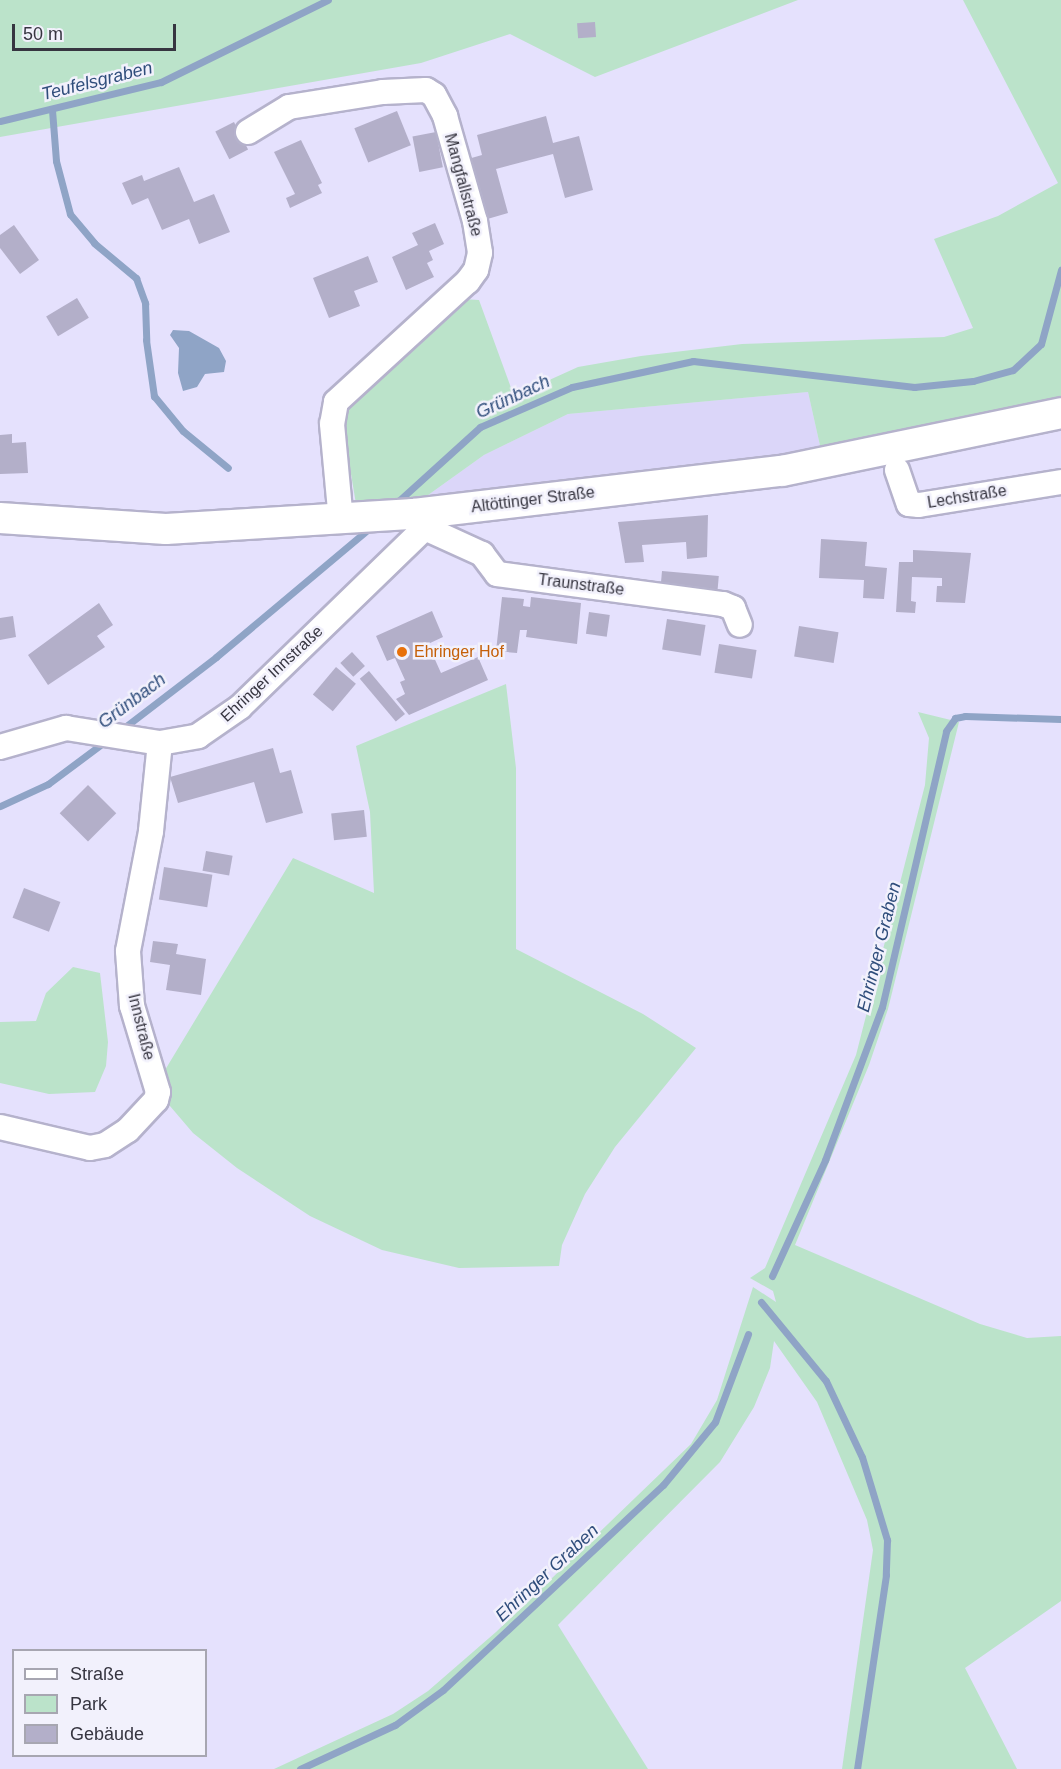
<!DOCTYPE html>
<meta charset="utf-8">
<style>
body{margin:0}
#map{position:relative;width:1061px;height:1769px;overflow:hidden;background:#e5e1fd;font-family:Helvetica,sans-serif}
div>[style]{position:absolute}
.built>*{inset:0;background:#dbd6f9}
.green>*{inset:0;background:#bbe3ca}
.water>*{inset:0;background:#8fa4c6}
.stream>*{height:7px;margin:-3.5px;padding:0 3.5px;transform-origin:3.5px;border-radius:3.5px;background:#8fa4c6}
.building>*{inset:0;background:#b3afc9;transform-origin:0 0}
.roads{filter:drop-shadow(2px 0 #b5b2cc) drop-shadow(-2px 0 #b5b2cc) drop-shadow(0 2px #b5b2cc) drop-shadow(0 -2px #b5b2cc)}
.minor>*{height:24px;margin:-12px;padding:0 12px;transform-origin:12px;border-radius:12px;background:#fff}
.major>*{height:30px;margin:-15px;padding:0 15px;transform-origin:15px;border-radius:15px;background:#fff}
.dots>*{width:16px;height:16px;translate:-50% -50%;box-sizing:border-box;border:3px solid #f2f1fc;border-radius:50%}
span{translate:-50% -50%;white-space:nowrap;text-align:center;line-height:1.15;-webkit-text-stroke:5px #f2f1fc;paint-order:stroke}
.street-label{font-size:16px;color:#363540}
.food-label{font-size:16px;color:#c56008}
.left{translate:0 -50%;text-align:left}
.water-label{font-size:18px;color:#2f4d7b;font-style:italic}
.legend{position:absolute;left:12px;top:1649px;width:195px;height:108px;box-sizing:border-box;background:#f2f1fc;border:2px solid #a7a6b1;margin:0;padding:8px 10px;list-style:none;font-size:18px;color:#363540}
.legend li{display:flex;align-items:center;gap:12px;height:30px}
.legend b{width:30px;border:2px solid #a7a6b1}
.scale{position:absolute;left:12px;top:24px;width:164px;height:27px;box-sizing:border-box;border:3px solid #363540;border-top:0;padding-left:8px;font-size:18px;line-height:21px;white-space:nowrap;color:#363540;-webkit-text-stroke:4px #f2f1fc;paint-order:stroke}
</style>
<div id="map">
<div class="built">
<i style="clip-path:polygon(808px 392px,821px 450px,424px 498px,484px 455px,568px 414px)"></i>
</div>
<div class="green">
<i style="clip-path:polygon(0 0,798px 0,595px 77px,510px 34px,421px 63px,0 137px)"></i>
<i style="clip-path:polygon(963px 0,1061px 0,1061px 398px,979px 420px,821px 450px,808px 392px,568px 414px,484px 455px,424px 498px,356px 504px,344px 432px,349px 402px,461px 299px,479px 300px,514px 396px,578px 367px,641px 356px,742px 344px,944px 337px,973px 328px,934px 239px,998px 216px,1058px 183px)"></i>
<i style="clip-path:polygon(506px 684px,516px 768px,516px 949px,643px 1014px,696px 1048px,615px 1147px,585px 1194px,562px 1245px,559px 1266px,459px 1268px,382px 1250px,310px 1216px,237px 1168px,193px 1133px,164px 1099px,159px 1080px,293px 858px,374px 893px,370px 812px,356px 746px)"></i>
<i style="clip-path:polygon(918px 712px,959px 722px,888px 1009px,869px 1065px,795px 1245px,980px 1324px,1027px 1338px,1061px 1336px,1061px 1601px,965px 1668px,1017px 1769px,842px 1769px,873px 1550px,867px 1520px,817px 1402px,774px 1341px,770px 1368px,754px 1407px,720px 1462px,558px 1625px,648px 1769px,274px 1769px,393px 1714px,428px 1691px,496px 1632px,691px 1444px,717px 1400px,753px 1287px,776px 1302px,773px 1291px,750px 1278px,765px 1268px,856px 1055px,925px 785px,929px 738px)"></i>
<i style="clip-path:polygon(73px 967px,100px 973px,108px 1042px,106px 1066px,95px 1092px,49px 1094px,0 1083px,0 1022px,36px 1021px,46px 993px)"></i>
</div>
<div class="water">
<i style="clip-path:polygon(173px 330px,189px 331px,219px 348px,226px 361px,224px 372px,205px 374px,197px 387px,183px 391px,178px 373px,179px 348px,170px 335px)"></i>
</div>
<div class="stream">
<i style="left:52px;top:110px;width:51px;rotate:85.5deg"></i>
<i style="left:56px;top:161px;width:55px;rotate:75.2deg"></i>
<i style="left:70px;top:214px;width:38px;rotate:50deg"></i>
<i style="left:94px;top:243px;width:55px;rotate:39.8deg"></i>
<i style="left:136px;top:278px;width:27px;rotate:70deg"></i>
<i style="left:145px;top:303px;width:37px;rotate:88deg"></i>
<i style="left:146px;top:340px;width:57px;rotate:81.9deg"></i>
<i style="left:154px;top:396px;width:45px;rotate:50.4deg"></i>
<i style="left:183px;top:431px;width:58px;rotate:39.4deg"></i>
<i style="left:0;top:121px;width:166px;rotate:-13.6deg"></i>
<i style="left:161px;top:82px;width:186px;rotate:-26.2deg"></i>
<i style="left:394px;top:505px;width:116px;rotate:-42.2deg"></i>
<i style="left:480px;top:427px;width:100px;rotate:-23.5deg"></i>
<i style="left:572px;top:387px;width:124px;rotate:-12.1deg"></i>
<i style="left:693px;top:361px;width:223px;rotate:6.7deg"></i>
<i style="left:914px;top:387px;width:59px;rotate:-5.8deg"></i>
<i style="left:973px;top:381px;width:41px;rotate:-15.4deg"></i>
<i style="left:1013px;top:370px;width:38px;rotate:-43deg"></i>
<i style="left:1041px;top:344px;width:77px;rotate:-74.9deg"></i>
<i style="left:121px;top:730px;width:120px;rotate:-37.5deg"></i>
<i style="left:216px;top:657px;width:202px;rotate:-40deg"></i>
<i style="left:0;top:806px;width:53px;rotate:-24.6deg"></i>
<i style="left:48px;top:784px;width:74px;rotate:-36.7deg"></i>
<i style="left:772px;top:1276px;width:128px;rotate:-65.4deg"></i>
<i style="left:825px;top:1160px;width:163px;rotate:-69.6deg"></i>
<i style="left:882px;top:1007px;width:283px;rotate:-76.9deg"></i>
<i style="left:946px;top:731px;width:16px;rotate:-55deg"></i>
<i style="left:955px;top:718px;width:10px;rotate:-11deg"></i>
<i style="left:965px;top:716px;width:96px;rotate:1.8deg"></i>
<i style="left:761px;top:1302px;width:102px;rotate:50.6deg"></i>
<i style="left:826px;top:1381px;width:84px;rotate:64.7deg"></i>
<i style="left:862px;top:1457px;width:87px;rotate:73.2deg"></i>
<i style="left:887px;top:1540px;width:35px;rotate:92deg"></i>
<i style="left:886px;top:1575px;width:196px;rotate:98.5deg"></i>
<i style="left:300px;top:1769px;width:105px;rotate:-24.9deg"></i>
<i style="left:395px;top:1725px;width:59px;rotate:-36.1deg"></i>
<i style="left:443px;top:1690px;width:301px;rotate:-43deg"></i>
<i style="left:663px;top:1485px;width:82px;rotate:-50.5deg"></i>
<i style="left:715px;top:1422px;width:94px;rotate:-69.4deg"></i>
</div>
<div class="building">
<i style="left:595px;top:22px;width:15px;height:18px;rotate:86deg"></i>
<i style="left:397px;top:111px;width:37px;height:46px;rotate:68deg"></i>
<i style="clip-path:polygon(546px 116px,553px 143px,579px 136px,593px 190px,565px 198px,553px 154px,496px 169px,508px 213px,484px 220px,468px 159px,482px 155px,477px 135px)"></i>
<i style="left:234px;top:122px;width:31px;height:21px;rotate:63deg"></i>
<i style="left:436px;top:132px;width:36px;height:24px;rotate:79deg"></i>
<i style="clip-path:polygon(301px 140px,322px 183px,318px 185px,322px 193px,290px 208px,286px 198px,295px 194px,274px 152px)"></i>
<i style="clip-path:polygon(179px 167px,194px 202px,214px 194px,230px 232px,199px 244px,189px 219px,162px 230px,148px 198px,132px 205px,122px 183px,142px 175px,144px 181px)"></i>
<i style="clip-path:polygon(435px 223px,444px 244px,429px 251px,433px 260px,427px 263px,434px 277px,406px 290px,392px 257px,418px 245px,412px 233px)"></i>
<i style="clip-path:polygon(14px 225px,39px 260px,20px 274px,0 248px,0 235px)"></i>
<i style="clip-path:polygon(368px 256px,378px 282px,354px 291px,360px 306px,329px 318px,313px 278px)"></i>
<i style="left:77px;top:298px;width:23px;height:36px;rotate:59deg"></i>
<i style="clip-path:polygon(12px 434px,12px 443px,26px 442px,28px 473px,0 474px,0 435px)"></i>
<i style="clip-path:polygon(708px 515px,707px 557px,687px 559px,686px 542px,642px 545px,644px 562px,625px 563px,618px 522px)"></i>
<i style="clip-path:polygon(821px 539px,867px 542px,865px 566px,887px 568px,884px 599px,863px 598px,864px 580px,819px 578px)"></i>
<i style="clip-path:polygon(913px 550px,971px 553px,965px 603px,936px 602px,937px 586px,942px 586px,942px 578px,912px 577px,911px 601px,916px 602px,915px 613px,896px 612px,899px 562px,913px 562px)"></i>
<i style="left:662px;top:571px;width:57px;height:17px;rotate:5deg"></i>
<i style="clip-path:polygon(502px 597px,524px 599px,523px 606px,530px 607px,531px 597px,581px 603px,577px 644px,526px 637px,527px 630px,520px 630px,517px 653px,496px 651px)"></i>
<i style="clip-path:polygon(99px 603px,113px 625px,97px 636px,105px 647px,48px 685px,28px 655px)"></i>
<i style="clip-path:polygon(432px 611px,443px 637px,428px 644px,441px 673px,478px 657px,488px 680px,409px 715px,396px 699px,405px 694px,400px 682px,405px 680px,395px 658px,387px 661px,376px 636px)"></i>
<i style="left:589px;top:612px;width:21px;height:22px;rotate:8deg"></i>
<i style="clip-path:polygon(13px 616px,16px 637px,0 640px,0 618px)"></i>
<i style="left:667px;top:619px;width:39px;height:31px;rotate:9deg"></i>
<i style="left:799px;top:626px;width:40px;height:31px;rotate:9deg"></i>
<i style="left:719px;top:644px;width:38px;height:29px;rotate:9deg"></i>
<i style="left:352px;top:652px;width:19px;height:16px;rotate:47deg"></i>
<i style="left:336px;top:667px;width:26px;height:36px;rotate:40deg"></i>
<i style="left:369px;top:671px;width:56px;height:12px;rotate:50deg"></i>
<i style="clip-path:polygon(273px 748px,280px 773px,291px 770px,303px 813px,266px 823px,254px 782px,178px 803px,170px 777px)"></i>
<i style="left:88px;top:785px;width:40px;height:40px;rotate:45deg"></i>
<i style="left:364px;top:810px;width:27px;height:33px;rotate:84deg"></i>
<i style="left:206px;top:851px;width:27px;height:20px;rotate:10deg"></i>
<i style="left:164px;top:867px;width:49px;height:33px;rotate:9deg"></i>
<i style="left:24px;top:888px;width:39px;height:32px;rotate:21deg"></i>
<i style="clip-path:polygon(153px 941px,178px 944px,176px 954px,206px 959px,201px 995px,166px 990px,170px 965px,150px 962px)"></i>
</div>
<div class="roads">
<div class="minor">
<i style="left:248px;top:132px;width:48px;rotate:-31.4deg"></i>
<i style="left:289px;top:107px;width:95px;rotate:-9.1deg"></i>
<i style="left:383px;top:92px;width:43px;rotate:-2.7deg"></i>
<i style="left:426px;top:90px;width:9px;rotate:32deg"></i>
<i style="left:434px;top:95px;width:24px;rotate:62deg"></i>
<i style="left:445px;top:116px;width:109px;rotate:74.1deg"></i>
<i style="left:475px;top:221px;width:32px;rotate:81deg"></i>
<i style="left:480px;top:253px;width:17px;rotate:103deg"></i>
<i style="left:476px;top:270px;width:14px;rotate:126deg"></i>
<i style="left:468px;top:281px;width:179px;rotate:137.5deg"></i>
<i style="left:336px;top:402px;width:22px;rotate:100deg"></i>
<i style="left:332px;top:424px;width:97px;rotate:84.7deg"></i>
<i style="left:897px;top:470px;width:36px;rotate:71deg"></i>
<i style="left:909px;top:504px;width:10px;rotate:6deg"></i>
<i style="left:919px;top:505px;width:144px;rotate:-9.2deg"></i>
<i style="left:425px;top:528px;width:63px;rotate:24.5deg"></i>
<i style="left:482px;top:554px;width:25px;rotate:53deg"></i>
<i style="left:497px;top:574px;width:228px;rotate:7.6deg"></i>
<i style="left:723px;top:604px;width:11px;rotate:22deg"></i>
<i style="left:733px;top:608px;width:18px;rotate:68deg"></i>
<i style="left:0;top:747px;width:69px;rotate:-16.1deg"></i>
<i style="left:66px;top:728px;width:95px;rotate:9.1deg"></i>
<i style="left:160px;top:743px;width:39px;rotate:-10deg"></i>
<i style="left:198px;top:736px;width:51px;rotate:-34.6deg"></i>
<i style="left:240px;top:707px;width:257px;rotate:-44.1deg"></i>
<i style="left:425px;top:528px;width:16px;rotate:-83deg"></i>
<i style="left:0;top:1127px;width:92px;rotate:13.1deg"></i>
<i style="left:90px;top:1148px;width:15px;rotate:-11deg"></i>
<i style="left:105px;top:1145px;width:27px;rotate:-33deg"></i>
<i style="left:128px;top:1130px;width:41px;rotate:-47deg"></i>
<i style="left:156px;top:1100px;width:8px;rotate:-76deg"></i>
<i style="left:158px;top:1092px;width:90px;rotate:-106.8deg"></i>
<i style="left:132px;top:1006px;width:55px;rotate:-94.2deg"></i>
<i style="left:128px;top:951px;width:122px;rotate:-79.1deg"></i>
<i style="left:151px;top:831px;width:88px;rotate:-84.2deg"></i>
</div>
<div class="major">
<i style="left:0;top:518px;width:166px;rotate:3.8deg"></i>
<i style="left:166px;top:529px;width:248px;rotate:-3.5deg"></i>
<i style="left:414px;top:514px;width:371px;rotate:-6.7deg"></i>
<i style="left:782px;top:471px;width:285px;rotate:-11.7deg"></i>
</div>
</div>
<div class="dots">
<i style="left:402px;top:652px;background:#e8710a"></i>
</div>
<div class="street-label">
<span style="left:463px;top:185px;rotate:75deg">Mangfallstraße</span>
<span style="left:967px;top:497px;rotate:-9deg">Lechstraße</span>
<span style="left:533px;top:500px;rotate:-7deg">Altöttinger Straße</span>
<span style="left:581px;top:585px;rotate:7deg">Traunstraße</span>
<span style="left:272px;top:674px;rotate:-43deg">Ehringer Innstraße</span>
<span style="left:141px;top:1027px;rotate:76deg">Innstraße</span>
</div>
<div class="food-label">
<span class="left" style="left:414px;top:652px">Ehringer Hof</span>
</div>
<div class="water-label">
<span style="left:97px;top:81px;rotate:-14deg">Teufelsgraben</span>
<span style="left:513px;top:397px;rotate:-25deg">Grünbach</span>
<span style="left:132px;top:701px;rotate:-37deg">Grünbach</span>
<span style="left:879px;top:947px;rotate:-76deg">Ehringer Graben</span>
<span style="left:547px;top:1573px;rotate:-43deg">Ehringer Graben</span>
</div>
<ul class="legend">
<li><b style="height:8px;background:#fff"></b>Straße</li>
<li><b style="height:16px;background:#bbe3ca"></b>Park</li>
<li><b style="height:16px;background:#b3afc9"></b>Gebäude</li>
</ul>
<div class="scale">50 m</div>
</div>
